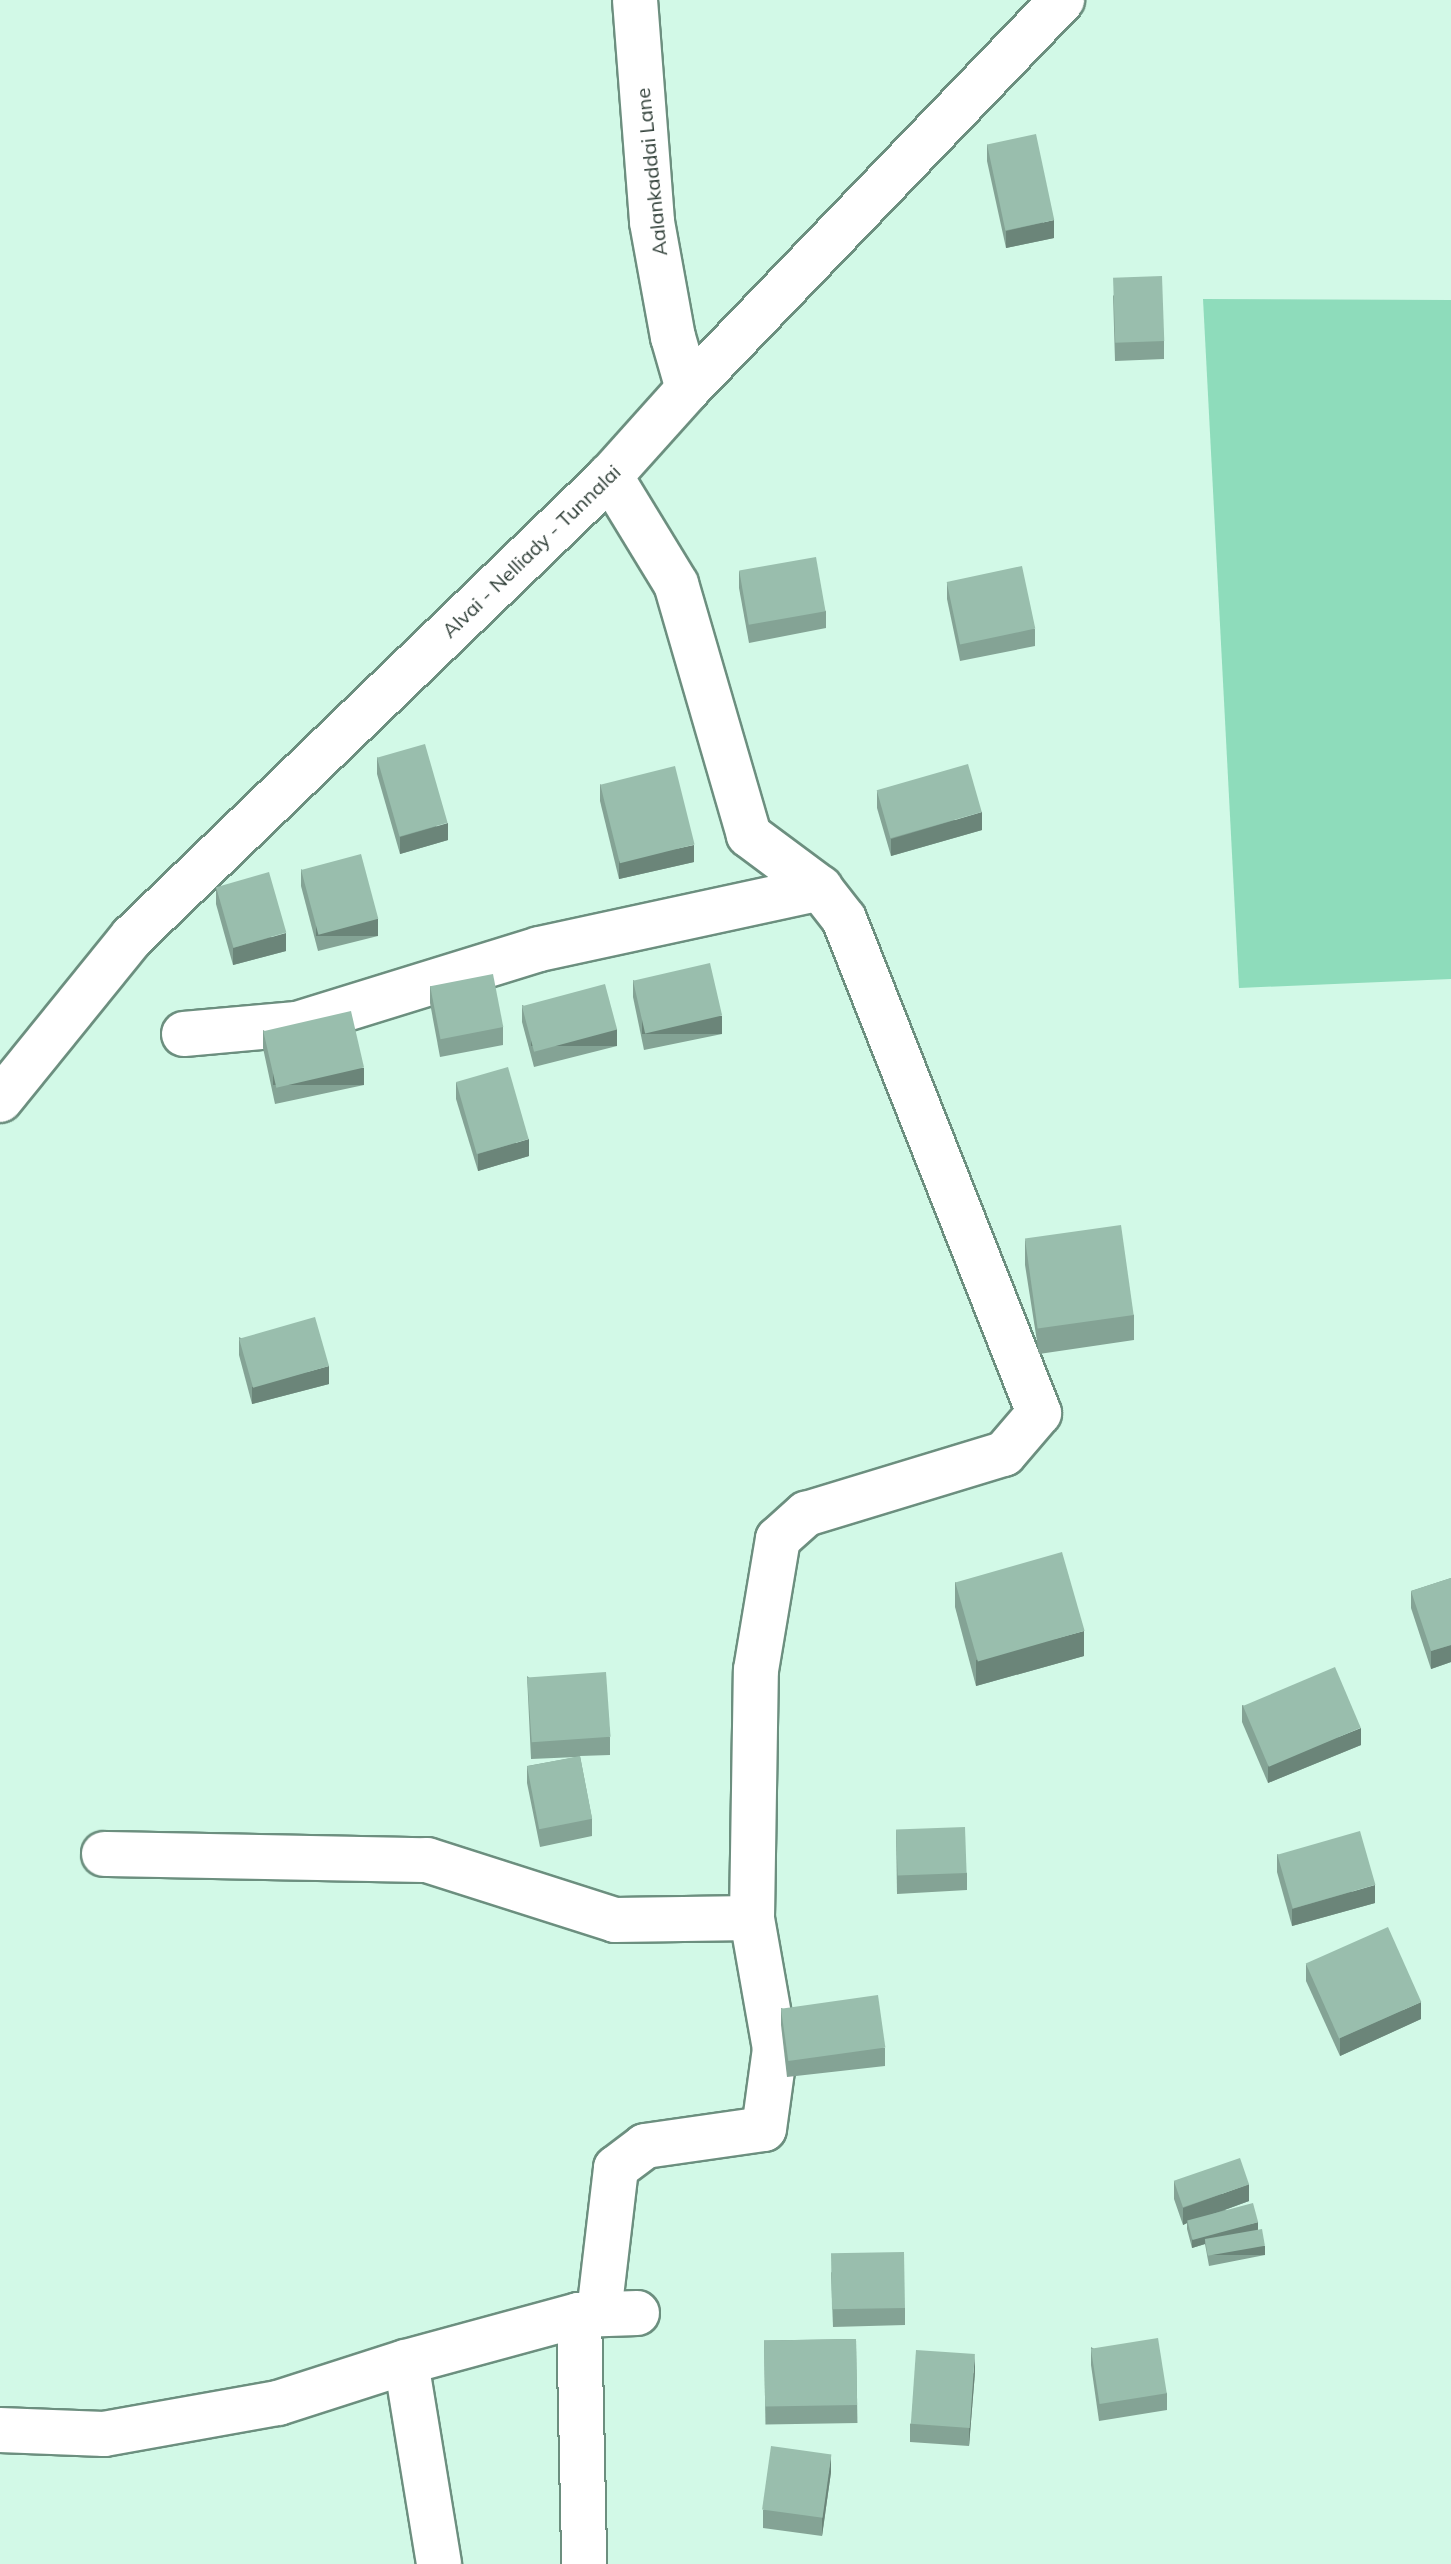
<!DOCTYPE html>
<style>
body{margin:0}
#map{position:relative;width:1451px;height:2564px;overflow:hidden;background:#d2f9e7;font-family:Mulish,sans-serif}
div>[style]{position:absolute}
.green>*{inset:0;background:#8edcbb}
.roads{filter:drop-shadow(2px 0 #6c8f7f) drop-shadow(-2px 0 #6c8f7f) drop-shadow(0 2px #6c8f7f) drop-shadow(0 -2px #6c8f7f)}
.minor>*{height:44px;margin:-22px;padding:0 22px;transform-origin:22px;border-radius:22px;background:#fff}
.major>*{height:44px;margin:-22px;padding:0 22px;transform-origin:22px;border-radius:22px;background:#fff}
.wall>*{inset:0;background:#84a395;transform-origin:0 0}
.shaded-wall>*{inset:0;background:#6b8579;transform-origin:0 0}
.building>*{inset:0;background:#99bead;transform-origin:0 0}
span{translate:-50% -50%;white-space:nowrap;text-align:center;line-height:1.15;-webkit-text-stroke:6px #fff;paint-order:stroke}
.street-label{font-size:20px;color:#303f38}
</style>
<div id="map">
<div class="green">
<i style="clip-path:polygon(1203px 299px,1451px 300px,1451px 979px,1239px 988px)"></i>
</div>
<div class="roads">
<div class="minor">
<i style="left:635px;top:0;width:223px;rotate:85.6deg"></i>
<i style="left:652px;top:222px;width:117px;rotate:79.7deg"></i>
<i style="left:673px;top:337px;width:54px;rotate:73.9deg"></i>
<i style="left:184px;top:1034px;width:113px;rotate:-5.1deg"></i>
<i style="left:297px;top:1024px;width:253px;rotate:-17.2deg"></i>
<i style="left:539px;top:949px;width:288px;rotate:-12.2deg"></i>
<i style="left:104px;top:1854px;width:323px;rotate:1.1deg"></i>
<i style="left:427px;top:1860px;width:197px;rotate:17.7deg"></i>
<i style="left:615px;top:1920px;width:137px;rotate:-0.8deg"></i>
<i style="left:599px;top:2313px;width:146px;rotate:-83.3deg"></i>
<i style="left:616px;top:2168px;width:36px;rotate:-37deg"></i>
<i style="left:645px;top:2146px;width:120px;rotate:-8.1deg"></i>
<i style="left:764px;top:2129px;width:81px;rotate:-82.2deg"></i>
<i style="left:775px;top:2049px;width:133px;rotate:-100deg"></i>
<i style="left:752px;top:1918px;width:248px;rotate:-89.1deg"></i>
<i style="left:756px;top:1670px;width:133px;rotate:-80.5deg"></i>
<i style="left:778px;top:1539px;width:38px;rotate:-42deg"></i>
<i style="left:806px;top:1514px;width:207px;rotate:-16.9deg"></i>
<i style="left:1004px;top:1454px;width:54px;rotate:-49.5deg"></i>
<i style="left:1039px;top:1413px;width:531px;rotate:-111.54deg"></i>
<i style="left:844px;top:919px;width:39px;rotate:-128deg"></i>
<i style="left:820px;top:888px;width:89px;rotate:-143.3deg"></i>
<i style="left:749px;top:835px;width:261px;rotate:-106.2deg"></i>
<i style="left:676px;top:584px;width:127px;rotate:-121.4deg"></i>
<i style="left:579px;top:2315px;width:249px;rotate:88.8deg"></i>
<i style="left:406px;top:2362px;width:205px;rotate:80.7deg"></i>
<i style="left:0;top:2430px;width:104px;rotate:2.2deg"></i>
<i style="left:104px;top:2434px;width:177px;rotate:-10.1deg"></i>
<i style="left:278px;top:2403px;width:134px;rotate:-17.8deg"></i>
<i style="left:406px;top:2362px;width:179px;rotate:-15.2deg"></i>
<i style="left:579px;top:2315px;width:58px;rotate:-2deg"></i>
</div>
<div class="major">
<i style="left:0;top:1100px;width:210px;rotate:-51deg"></i>
<i style="left:132px;top:937px;width:664px;rotate:-43.96deg"></i>
<i style="left:610px;top:476px;width:117px;rotate:-48.1deg"></i>
<i style="left:688px;top:389px;width:540px;rotate:-46.13deg"></i>
</div>
</div>
<div class="wall">
<i style="clip-path:polygon(987px 144px,1054px 238px,1006px 248px,987px 161px)"></i>
<i style="clip-path:polygon(1113px 295px,1164px 341px,1164px 359px,1115px 361px)"></i>
<i style="clip-path:polygon(739px 571px,826px 611px,826px 628px,749px 643px,739px 588px)"></i>
<i style="clip-path:polygon(947px 582px,1035px 629px,1035px 646px,960px 661px,947px 599px)"></i>
<i style="clip-path:polygon(377px 757px,448px 840px,400px 854px,377px 774px)"></i>
<i style="clip-path:polygon(600px 784px,694px 862px,619px 879px,600px 801px)"></i>
<i style="clip-path:polygon(877px 791px,982px 830px,891px 856px,877px 808px)"></i>
<i style="clip-path:polygon(301px 869px,378px 936px,318px 951px,301px 886px)"></i>
<i style="clip-path:polygon(216px 887px,286px 951px,233px 965px,216px 904px)"></i>
<i style="clip-path:polygon(633px 980px,722px 1034px,644px 1050px,633px 997px)"></i>
<i style="clip-path:polygon(430px 986px,503px 1027px,503px 1045px,440px 1057px,430px 1003px)"></i>
<i style="clip-path:polygon(522px 1005px,617px 1046px,534px 1067px,522px 1022px)"></i>
<i style="clip-path:polygon(263px 1030px,364px 1085px,275px 1104px,263px 1048px)"></i>
<i style="clip-path:polygon(456px 1082px,529px 1156px,478px 1171px,456px 1099px)"></i>
<i style="clip-path:polygon(1025px 1240px,1134px 1315px,1134px 1340px,1039px 1354px,1025px 1265px)"></i>
<i style="clip-path:polygon(239px 1337px,329px 1384px,252px 1404px,239px 1355px)"></i>
<i style="clip-path:polygon(1451px 1578px,1451px 1662px,1431px 1669px,1411px 1608px,1411px 1591px)"></i>
<i style="clip-path:polygon(955px 1582px,1084px 1656px,976px 1686px,955px 1607px)"></i>
<i style="clip-path:polygon(527px 1676px,610px 1737px,610px 1755px,580px 1756px,592px 1819px,592px 1836px,540px 1847px,527px 1783px,527px 1766px,577px 1757px,531px 1759px)"></i>
<i style="clip-path:polygon(1242px 1705px,1361px 1745px,1268px 1783px,1242px 1722px)"></i>
<i style="clip-path:polygon(896px 1830px,967px 1873px,967px 1890px,897px 1894px)"></i>
<i style="clip-path:polygon(1277px 1854px,1375px 1903px,1292px 1926px,1277px 1872px)"></i>
<i style="clip-path:polygon(1306px 1964px,1421px 2019px,1340px 2056px,1306px 1981px)"></i>
<i style="clip-path:polygon(781px 2008px,885px 2048px,885px 2066px,787px 2077px,781px 2025px)"></i>
<i style="clip-path:polygon(1174px 2181px,1249px 2201px,1225px 2210px,1258px 2230px,1265px 2255px,1209px 2266px,1205px 2244px,1192px 2248px,1187px 2229px,1187px 2223px,1183px 2225px,1174px 2199px)"></i>
<i style="clip-path:polygon(831px 2272px,905px 2308px,905px 2325px,833px 2327px)"></i>
<i style="left:856px;top:2339px;width:84px;height:92px;rotate:89deg"></i>
<i style="clip-path:polygon(1091px 2347px,1167px 2393px,1167px 2410px,1099px 2421px,1091px 2365px)"></i>
<i style="clip-path:polygon(975px 2372px,969px 2446px,910px 2442px,910px 2424px)"></i>
<i style="clip-path:polygon(831px 2472px,822px 2536px,763px 2528px,763px 2510px)"></i>
</div>
<div class="shaded-wall">
<i style="clip-path:polygon(1054px 220px,1054px 238px,1006px 248px,1006px 231px)"></i>
<i style="clip-path:polygon(982px 812px,982px 830px,891px 856px,891px 839px)"></i>
<i style="clip-path:polygon(448px 823px,448px 840px,400px 854px,400px 837px)"></i>
<i style="clip-path:polygon(694px 845px,694px 862px,619px 879px,619px 861px)"></i>
<i style="left:378px;top:919px;width:17px;height:62px;rotate:90deg"></i>
<i style="clip-path:polygon(286px 933px,286px 951px,233px 965px,233px 948px)"></i>
<i style="left:722px;top:1016px;width:18px;height:80px;rotate:90deg"></i>
<i style="left:617px;top:1029px;width:17px;height:86px;rotate:90deg"></i>
<i style="left:364px;top:1068px;width:17px;height:91px;rotate:90deg"></i>
<i style="clip-path:polygon(529px 1139px,529px 1156px,478px 1171px,478px 1154px)"></i>
<i style="clip-path:polygon(329px 1366px,329px 1384px,252px 1404px,252px 1387px)"></i>
<i style="clip-path:polygon(1084px 1631px,1084px 1656px,976px 1686px,976px 1660px)"></i>
<i style="clip-path:polygon(1451px 1645px,1451px 1662px,1431px 1669px,1431px 1651px)"></i>
<i style="clip-path:polygon(1361px 1728px,1361px 1745px,1268px 1783px,1268px 1765px)"></i>
<i style="clip-path:polygon(1375px 1885px,1375px 1903px,1292px 1926px,1292px 1909px)"></i>
<i style="clip-path:polygon(1421px 2002px,1421px 2019px,1340px 2056px,1340px 2038px)"></i>
<i style="clip-path:polygon(1249px 2184px,1249px 2201px,1188px 2223px,1187px 2220px,1187px 2223px,1183px 2225px,1183px 2208px)"></i>
<i style="clip-path:polygon(1258px 2222px,1258px 2231px,1205px 2240px,1205px 2244px,1192px 2248px,1192px 2239px)"></i>
<i style="left:1265px;top:2246px;width:9px;height:57px;rotate:90deg"></i>
<i style="clip-path:polygon(975px 2354px,975px 2372px,969px 2446px,969px 2429px)"></i>
<i style="clip-path:polygon(831px 2454px,831px 2472px,822px 2536px,822px 2519px)"></i>
</div>
<div class="building">
<i style="left:1036px;top:134px;width:88px;height:50px;rotate:78deg"></i>
<i style="left:1162px;top:276px;width:65px;height:49px;rotate:88deg"></i>
<i style="left:816px;top:557px;width:55px;height:78px;rotate:80deg"></i>
<i style="left:1022px;top:566px;width:64px;height:77px;rotate:78deg"></i>
<i style="left:425px;top:744px;width:82px;height:50px;rotate:74deg"></i>
<i style="left:968px;top:764px;width:50px;height:95px;rotate:74deg"></i>
<i style="left:675px;top:766px;width:81px;height:77px;rotate:76deg"></i>
<i style="left:361px;top:854px;width:67px;height:62px;rotate:75deg"></i>
<i style="left:269px;top:872px;width:63px;height:55px;rotate:74deg"></i>
<i style="left:710px;top:963px;width:54px;height:79px;rotate:77deg"></i>
<i style="left:493px;top:974px;width:54px;height:64px;rotate:79deg"></i>
<i style="left:605px;top:984px;width:47px;height:86px;rotate:75deg"></i>
<i style="left:351px;top:1011px;width:58px;height:90px;rotate:77deg"></i>
<i style="left:508px;top:1067px;width:75px;height:54px;rotate:74deg"></i>
<i style="left:1121px;top:1225px;width:91px;height:97px;rotate:82deg"></i>
<i style="left:315px;top:1317px;width:51px;height:79px;rotate:74deg"></i>
<i style="left:1062px;top:1552px;width:82px;height:111px;rotate:74deg"></i>
<i style="clip-path:polygon(1451px 1578px,1451px 1645px,1431px 1651px,1411px 1591px)"></i>
<i style="left:1335px;top:1667px;width:66px;height:100px;rotate:67deg"></i>
<i style="left:606px;top:1672px;width:65px;height:79px;rotate:86deg"></i>
<i style="left:580px;top:1756px;width:64px;height:54px;rotate:79deg"></i>
<i style="left:965px;top:1827px;width:46px;height:69px;rotate:88deg"></i>
<i style="left:1360px;top:1831px;width:56px;height:86px;rotate:74deg"></i>
<i style="left:1388px;top:1927px;width:82px;height:90px;rotate:66deg"></i>
<i style="left:878px;top:1995px;width:53px;height:98px;rotate:82deg"></i>
<i style="left:1240px;top:2158px;width:28px;height:70px;rotate:71deg"></i>
<i style="left:1253px;top:2203px;width:20px;height:68px;rotate:75deg"></i>
<i style="left:1262px;top:2229px;width:17px;height:58px;rotate:80deg"></i>
<i style="left:904px;top:2252px;width:56px;height:73px;rotate:89deg"></i>
<i style="left:1158px;top:2338px;width:56px;height:68px;rotate:81deg"></i>
<i style="left:856px;top:2339px;width:66px;height:92px;rotate:89deg"></i>
<i style="left:916px;top:2350px;width:59px;height:74px;rotate:4deg"></i>
<i style="left:771px;top:2446px;width:61px;height:64px;rotate:8deg"></i>
</div>
<div class="street-label">
<span style="left:651px;top:172px;rotate:-96deg">Aalankaddai Lane</span>
<span style="left:531px;top:551px;rotate:-44deg">Alvai - Nelliady - Tunnalai</span>
</div>
</div>
